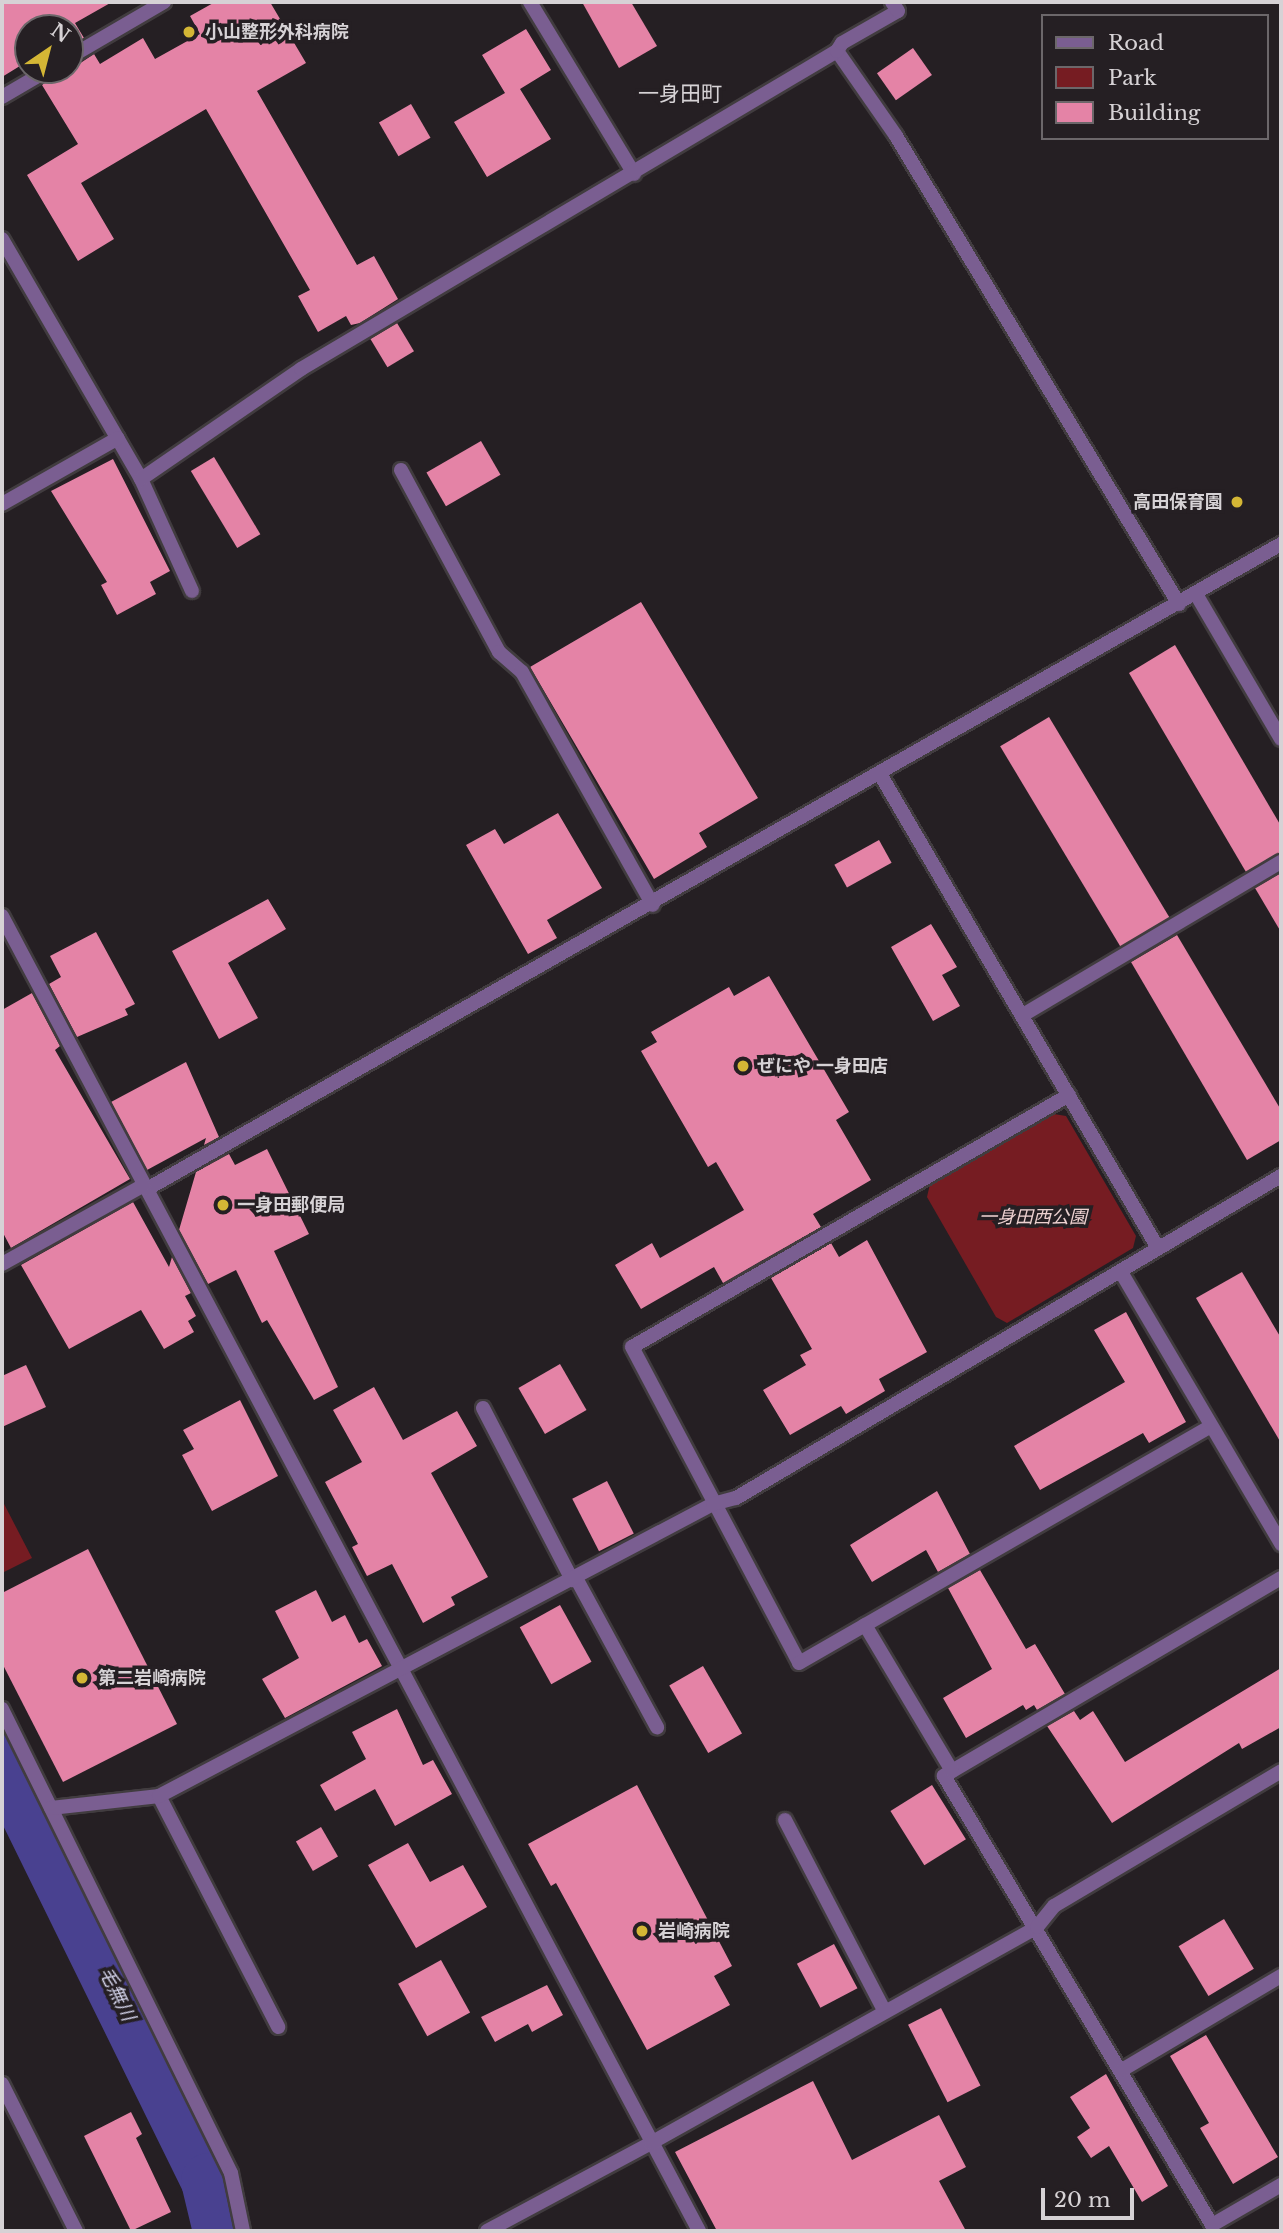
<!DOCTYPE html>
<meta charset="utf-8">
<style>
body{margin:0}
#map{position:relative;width:1283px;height:2233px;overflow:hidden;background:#251f23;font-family:"Libre Baskerville","Noto Sans JP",serif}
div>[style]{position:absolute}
.green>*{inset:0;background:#761c22}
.river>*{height:56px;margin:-28px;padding:0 28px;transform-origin:28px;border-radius:28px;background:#494190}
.building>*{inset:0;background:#e483a6;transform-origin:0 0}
.roads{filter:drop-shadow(2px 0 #413c3f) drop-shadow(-2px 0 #413c3f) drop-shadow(0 2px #413c3f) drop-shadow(0 -2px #413c3f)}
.minor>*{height:14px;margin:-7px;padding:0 7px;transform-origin:7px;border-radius:7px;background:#7a5e91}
.tertiary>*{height:14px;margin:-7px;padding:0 7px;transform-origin:7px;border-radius:7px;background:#7a5e91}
.dots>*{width:19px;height:19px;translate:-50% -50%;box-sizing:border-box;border:4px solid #251f23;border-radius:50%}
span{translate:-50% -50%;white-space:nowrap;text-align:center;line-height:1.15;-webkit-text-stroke:7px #251f23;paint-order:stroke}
.poi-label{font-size:18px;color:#d6d2d5;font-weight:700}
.left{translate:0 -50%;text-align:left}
.right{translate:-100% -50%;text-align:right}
.park-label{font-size:18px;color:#edd1d0;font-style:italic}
.water-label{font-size:19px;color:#d4d4eb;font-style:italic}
.quarter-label{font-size:21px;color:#d6d2d5}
.frame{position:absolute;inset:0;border:4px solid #d6d2d5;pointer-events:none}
.legend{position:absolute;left:1041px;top:14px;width:228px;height:126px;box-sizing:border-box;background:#251f23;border:2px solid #6c676a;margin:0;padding:9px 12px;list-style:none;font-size:21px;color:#d6d2d5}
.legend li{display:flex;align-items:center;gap:14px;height:35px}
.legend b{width:35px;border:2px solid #6c676a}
.north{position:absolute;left:14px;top:14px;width:70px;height:70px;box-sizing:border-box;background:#251f23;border:2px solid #6c676a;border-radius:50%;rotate:35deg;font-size:19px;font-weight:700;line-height:28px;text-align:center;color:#d6d2d5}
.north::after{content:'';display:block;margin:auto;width:24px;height:32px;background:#d4b635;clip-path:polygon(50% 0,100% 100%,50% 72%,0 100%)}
.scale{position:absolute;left:1041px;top:2188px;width:93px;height:32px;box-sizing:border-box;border:4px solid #d6d2d5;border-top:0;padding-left:9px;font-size:21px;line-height:24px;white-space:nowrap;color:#d6d2d5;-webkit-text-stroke:5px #251f23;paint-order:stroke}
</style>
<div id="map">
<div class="green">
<i style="clip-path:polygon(1054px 1114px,1066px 1116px,1136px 1236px,1133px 1248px,1007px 1323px,996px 1317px,927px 1197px,930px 1184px)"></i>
<i style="clip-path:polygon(2px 1500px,32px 1558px,2px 1573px)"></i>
</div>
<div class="river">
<i style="left:2px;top:1760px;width:469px;rotate:63.8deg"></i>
<i style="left:209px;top:2181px;width:51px;rotate:76.5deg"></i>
</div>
<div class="building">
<i style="clip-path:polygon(2px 2px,112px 2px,75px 23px,84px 38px,70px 46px,70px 28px,28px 28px,28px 61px,2px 77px)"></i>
<i style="clip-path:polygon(215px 2px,270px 2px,306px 63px,257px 91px,357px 265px,374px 256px,398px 299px,360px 323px,351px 325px,346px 316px,318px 332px,298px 296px,310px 290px,206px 109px,81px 183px,114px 239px,78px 261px,27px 175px,78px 144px,42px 85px,58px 70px,70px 70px,94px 54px,100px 64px,143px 38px,155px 59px,200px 34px,190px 16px)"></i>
<i style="clip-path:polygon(582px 2px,631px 2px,657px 46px,619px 68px)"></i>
<i style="clip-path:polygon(526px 29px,551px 70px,520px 89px,551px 139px,487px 177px,454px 122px,505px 93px,482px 55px)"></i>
<i style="left:913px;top:48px;width:33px;height:44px;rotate:55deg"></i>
<i style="left:411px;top:104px;width:39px;height:37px;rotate:60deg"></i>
<i style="left:397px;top:323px;width:33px;height:31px;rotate:59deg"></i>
<i style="left:481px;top:441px;width:39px;height:63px;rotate:60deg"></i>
<i style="left:214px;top:457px;width:90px;height:27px;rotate:59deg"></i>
<i style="clip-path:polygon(113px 459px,170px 571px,150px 582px,156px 594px,117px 615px,101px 585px,107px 582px,51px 491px)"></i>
<i style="clip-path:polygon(641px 602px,758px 798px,699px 833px,707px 847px,654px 879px,530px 667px)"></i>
<i style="clip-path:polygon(1175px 645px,1281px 826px,1281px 852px,1246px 872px,1129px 673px)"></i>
<i style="left:1049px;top:717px;width:234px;height:57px;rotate:59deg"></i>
<i style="clip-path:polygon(558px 813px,602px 888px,547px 920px,557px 938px,528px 954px,466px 845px,495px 829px,504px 844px)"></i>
<i style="left:879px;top:840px;width:26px;height:51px;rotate:61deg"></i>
<i style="clip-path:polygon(1281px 873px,1281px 932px,1255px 888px)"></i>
<i style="clip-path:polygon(268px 899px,286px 929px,228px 963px,258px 1018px,219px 1039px,172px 951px)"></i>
<i style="clip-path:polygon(931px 924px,957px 967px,942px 975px,960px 1006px,933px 1021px,891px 947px)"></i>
<i style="clip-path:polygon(96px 932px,135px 1004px,125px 1009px,128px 1015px,77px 1037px,49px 984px,61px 977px,50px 956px)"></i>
<i style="clip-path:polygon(1177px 935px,1281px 1110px,1281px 1140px,1247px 1160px,1131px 962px)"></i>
<i style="clip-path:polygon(769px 976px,849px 1112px,836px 1120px,871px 1180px,813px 1214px,821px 1227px,761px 1261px,723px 1283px,714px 1267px,641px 1309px,615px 1265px,652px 1243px,660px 1258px,744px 1210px,716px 1162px,708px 1167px,641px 1051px,657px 1042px,651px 1032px,729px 987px,734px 996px)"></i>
<i style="clip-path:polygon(32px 993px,60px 1046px,55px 1050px,130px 1179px,11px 1248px,2px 1231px,2px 1010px)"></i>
<i style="clip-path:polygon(186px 1062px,219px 1137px,204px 1145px,206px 1138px,147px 1170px,111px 1102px)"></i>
<i style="clip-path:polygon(267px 1149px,309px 1234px,274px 1251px,338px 1387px,314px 1400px,267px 1320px,262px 1323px,236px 1270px,208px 1284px,179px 1230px,196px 1172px,229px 1154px,235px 1165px)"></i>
<i style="clip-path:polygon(133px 1202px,169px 1267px,172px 1257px,191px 1293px,185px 1296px,196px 1316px,188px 1321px,194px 1332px,164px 1349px,141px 1310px,69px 1349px,21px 1265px)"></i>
<i style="clip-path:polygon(867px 1240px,927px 1352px,879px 1379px,885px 1391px,846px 1414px,841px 1406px,790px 1435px,763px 1390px,806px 1365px,800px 1355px,812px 1349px,771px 1278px,831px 1243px,839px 1257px)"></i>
<i style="clip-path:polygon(1242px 1272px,1281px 1338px,1281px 1443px,1196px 1298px)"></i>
<i style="clip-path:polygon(1126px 1312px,1186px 1422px,1149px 1443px,1143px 1433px,1040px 1490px,1014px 1446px,1125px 1382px,1094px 1330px)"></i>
<i style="left:560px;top:1364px;width:53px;height:48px;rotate:60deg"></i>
<i style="clip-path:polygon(26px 1365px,46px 1407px,2px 1427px,2px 1376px)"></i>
<i style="clip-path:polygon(374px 1387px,403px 1440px,457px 1411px,477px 1446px,431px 1473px,488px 1577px,451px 1597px,455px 1605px,423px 1623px,392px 1564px,367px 1576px,352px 1547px,358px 1544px,325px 1482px,362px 1462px,333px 1410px)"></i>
<i style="clip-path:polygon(240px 1400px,278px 1476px,212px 1511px,182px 1455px,194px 1449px,183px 1430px)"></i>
<i style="left:607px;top:1481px;width:59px;height:39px;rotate:63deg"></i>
<i style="clip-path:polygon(937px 1491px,970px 1554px,938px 1572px,926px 1550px,872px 1582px,850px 1545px)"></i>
<i style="clip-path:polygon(88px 1549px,177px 1724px,63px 1782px,2px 1663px,2px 1593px)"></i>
<i style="clip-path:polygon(980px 1570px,1026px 1649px,1035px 1644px,1065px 1694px,1037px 1710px,1034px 1705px,1026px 1710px,1023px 1705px,966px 1738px,943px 1698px,992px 1669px,948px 1588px)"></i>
<i style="clip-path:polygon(316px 1590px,332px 1622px,345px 1615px,359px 1643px,367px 1639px,382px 1666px,285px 1718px,262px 1679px,299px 1658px,275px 1611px)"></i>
<i style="left:560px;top:1605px;width:65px;height:46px;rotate:61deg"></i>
<i style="left:703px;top:1666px;width:78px;height:39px;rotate:60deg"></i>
<i style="clip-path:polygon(1281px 1668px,1281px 1727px,1242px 1749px,1239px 1743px,1112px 1823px,1047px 1726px,1074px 1711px,1080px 1720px,1093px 1711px,1125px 1762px)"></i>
<i style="clip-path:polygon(397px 1709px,423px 1765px,433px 1760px,452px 1794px,395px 1826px,375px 1789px,335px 1811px,320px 1785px,366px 1759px,352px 1732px)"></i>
<i style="clip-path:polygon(637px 1785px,732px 1966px,714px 1976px,730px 2005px,647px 2050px,556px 1883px,551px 1886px,528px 1844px)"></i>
<i style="left:932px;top:1785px;width:64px;height:49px;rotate:58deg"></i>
<i style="left:321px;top:1827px;width:34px;height:29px;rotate:60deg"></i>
<i style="clip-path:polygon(408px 1843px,430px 1882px,463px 1865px,487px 1907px,416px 1948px,368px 1865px)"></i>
<i style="left:1224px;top:1919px;width:58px;height:53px;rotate:59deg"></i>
<i style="left:834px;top:1944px;width:50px;height:42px;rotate:62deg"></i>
<i style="left:441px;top:1960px;width:60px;height:49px;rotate:61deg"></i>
<i style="clip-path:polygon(547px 1985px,563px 2015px,532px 2032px,528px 2024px,495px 2042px,481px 2017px)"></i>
<i style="left:941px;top:2008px;width:87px;height:37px;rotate:63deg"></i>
<i style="clip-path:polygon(1206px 2035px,1278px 2157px,1233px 2184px,1200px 2128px,1209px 2123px,1170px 2056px)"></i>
<i style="clip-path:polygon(1106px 2074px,1168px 2186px,1142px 2202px,1109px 2146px,1091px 2158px,1077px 2137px,1090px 2128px,1070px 2097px)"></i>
<i style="clip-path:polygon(813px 2081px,852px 2160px,939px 2115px,966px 2167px,939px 2181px,966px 2231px,717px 2231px,675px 2152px)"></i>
<i style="clip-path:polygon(131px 2112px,142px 2134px,136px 2138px,171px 2212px,131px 2231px,84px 2136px)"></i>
</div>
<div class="roads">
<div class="minor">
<i style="left:530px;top:2px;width:201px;rotate:58.8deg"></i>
<i style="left:837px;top:51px;width:103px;rotate:55.2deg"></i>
<i style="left:896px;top:136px;width:547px;rotate:58.84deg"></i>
<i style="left:70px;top:57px;width:109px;rotate:-30.3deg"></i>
<i style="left:2px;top:97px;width:53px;rotate:-30.4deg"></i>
<i style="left:2px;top:239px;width:277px;rotate:59.9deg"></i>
<i style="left:141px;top:479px;width:123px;rotate:65.5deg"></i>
<i style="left:401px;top:470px;width:207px;rotate:61.7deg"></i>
<i style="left:499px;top:652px;width:30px;rotate:41deg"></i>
<i style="left:522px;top:672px;width:267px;rotate:60.7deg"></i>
<i style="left:141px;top:479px;width:194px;rotate:-34.5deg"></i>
<i style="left:301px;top:369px;width:623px;rotate:-30.68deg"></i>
<i style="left:837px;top:51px;width:9px;rotate:-58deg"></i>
<i style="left:842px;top:43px;width:64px;rotate:-29.7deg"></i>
<i style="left:898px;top:11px;width:11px;rotate:-124deg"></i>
<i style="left:2px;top:504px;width:133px;rotate:-29.6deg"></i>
<i style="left:1196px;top:594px;width:168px;rotate:59.6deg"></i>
<i style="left:880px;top:774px;width:550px;rotate:59.61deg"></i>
<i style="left:2px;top:916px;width:1488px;rotate:62.07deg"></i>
<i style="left:1023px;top:1015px;width:300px;rotate:-30.7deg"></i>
<i style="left:1069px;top:1095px;width:504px;rotate:150.03deg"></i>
<i style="left:632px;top:1347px;width:357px;rotate:62.1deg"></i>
<i style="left:799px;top:1663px;width:475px;rotate:-29.9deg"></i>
<i style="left:147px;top:1189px;width:1305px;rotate:-29.63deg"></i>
<i style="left:2px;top:1264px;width:162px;rotate:-29.1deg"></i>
<i style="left:1121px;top:1272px;width:316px;rotate:59.5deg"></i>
<i style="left:483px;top:1408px;width:194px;rotate:62.6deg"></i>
<i style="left:576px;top:1578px;width:170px;rotate:61.5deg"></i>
<i style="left:1281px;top:1578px;width:391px;rotate:149.6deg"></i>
<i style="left:944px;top:1776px;width:523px;rotate:59.17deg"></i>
<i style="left:1212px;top:2225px;width:80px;rotate:-30.1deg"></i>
<i style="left:865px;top:1625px;width:170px;rotate:59.2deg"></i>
<i style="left:2px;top:1709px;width:517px;rotate:63.73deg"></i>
<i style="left:231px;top:2173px;width:59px;rotate:78.3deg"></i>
<i style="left:159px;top:1796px;width:260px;rotate:62.7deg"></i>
<i style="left:51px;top:1808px;width:109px;rotate:-6.3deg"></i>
<i style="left:159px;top:1796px;width:626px;rotate:-27.79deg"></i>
<i style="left:713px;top:1504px;width:24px;rotate:-15deg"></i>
<i style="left:736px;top:1498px;width:633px;rotate:-30.58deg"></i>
<i style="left:785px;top:1820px;width:216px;rotate:62.5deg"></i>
<i style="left:1122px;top:2070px;width:185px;rotate:-30.6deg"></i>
<i style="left:2px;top:2084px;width:165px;rotate:63.3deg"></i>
<i style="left:487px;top:2231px;width:186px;rotate:-28.2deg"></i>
</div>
<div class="tertiary">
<i style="left:651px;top:2143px;width:442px;rotate:-29.2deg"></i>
<i style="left:1037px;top:1927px;width:27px;rotate:-51deg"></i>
<i style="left:1054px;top:1906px;width:264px;rotate:-30.7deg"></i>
</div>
</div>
<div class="dots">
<i style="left:189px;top:32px;background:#d4b635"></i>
<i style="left:1237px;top:502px;background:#d4b635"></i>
<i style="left:743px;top:1066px;background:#d4b635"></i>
<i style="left:223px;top:1205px;background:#d4b635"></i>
<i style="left:82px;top:1678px;background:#d4b635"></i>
<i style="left:642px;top:1931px;background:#d4b635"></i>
</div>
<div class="poi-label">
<span class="left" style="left:205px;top:32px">小山整形外科病院</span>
<span class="right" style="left:1223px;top:502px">高田保育園</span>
<span class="left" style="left:757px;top:1066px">ぜにや 一身田店</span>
<span class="left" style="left:237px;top:1205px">一身田郵便局</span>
<span class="left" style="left:98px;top:1678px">第二岩崎病院</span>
<span class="left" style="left:658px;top:1931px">岩崎病院</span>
</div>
<div class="park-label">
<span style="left:1033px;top:1217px">一身田西公園</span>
</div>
<div class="water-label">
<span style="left:117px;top:1994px;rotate:64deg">毛無川</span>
</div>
<div class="quarter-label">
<span style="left:680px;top:94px">一身田町</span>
</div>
<div class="frame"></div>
<ul class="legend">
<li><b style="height:9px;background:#7a5e91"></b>Road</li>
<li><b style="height:19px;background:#761c22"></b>Park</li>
<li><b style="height:19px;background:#e483a6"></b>Building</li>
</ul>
<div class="north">N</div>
<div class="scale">20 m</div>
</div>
